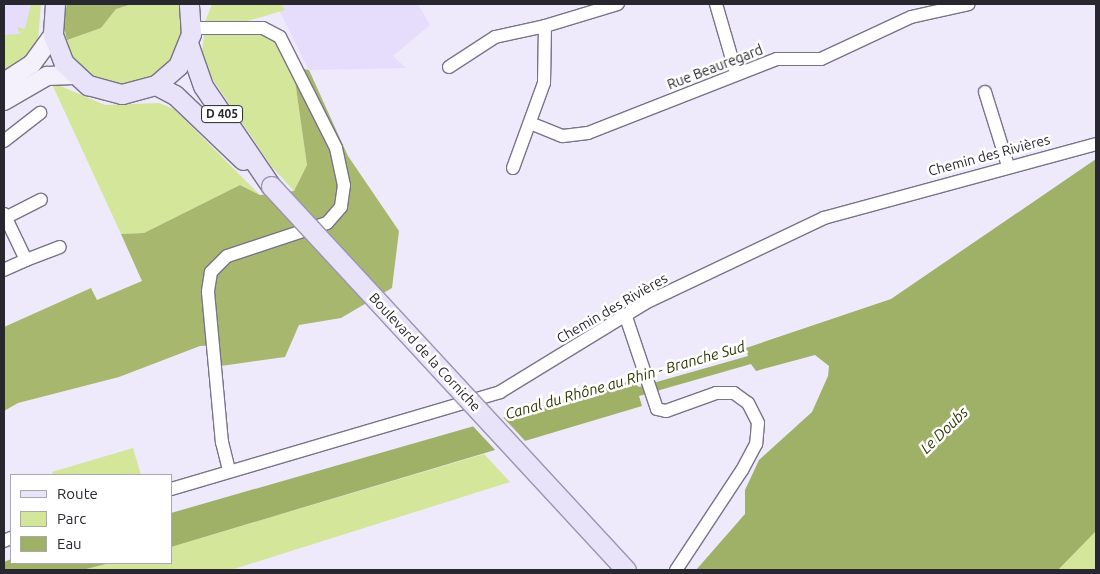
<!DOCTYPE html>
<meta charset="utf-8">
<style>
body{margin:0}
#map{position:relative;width:1100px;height:574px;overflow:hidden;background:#efe9fc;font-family:Ubuntu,sans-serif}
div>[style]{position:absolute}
.built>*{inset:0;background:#e6ddfc}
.green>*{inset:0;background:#d3e69a}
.forest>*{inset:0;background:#a7b86e}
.water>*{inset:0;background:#9fb067}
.pier>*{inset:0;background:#efe9fc}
.roads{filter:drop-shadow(1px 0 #797388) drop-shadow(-1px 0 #797388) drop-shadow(0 1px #797388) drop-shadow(0 -1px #797388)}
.street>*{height:12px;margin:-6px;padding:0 6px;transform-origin:6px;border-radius:6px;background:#fff}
.secondary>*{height:18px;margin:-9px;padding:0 9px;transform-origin:9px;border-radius:9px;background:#f4f1fd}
.primary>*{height:19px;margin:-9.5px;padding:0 9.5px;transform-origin:9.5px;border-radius:9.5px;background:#e9e3fa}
.bridges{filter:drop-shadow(1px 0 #9c94b1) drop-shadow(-1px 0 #9c94b1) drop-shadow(0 1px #9c94b1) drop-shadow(0 -1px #9c94b1)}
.primary-bridge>*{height:19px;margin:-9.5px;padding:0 9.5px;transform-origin:9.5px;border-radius:9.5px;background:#e9e3fa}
span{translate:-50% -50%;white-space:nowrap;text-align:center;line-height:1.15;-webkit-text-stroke:5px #fff;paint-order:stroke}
.shield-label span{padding:1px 4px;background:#fff;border:1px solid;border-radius:4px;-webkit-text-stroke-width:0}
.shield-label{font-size:12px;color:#28262e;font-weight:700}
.street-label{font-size:14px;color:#28262e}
.water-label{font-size:15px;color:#2f3900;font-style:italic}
.frame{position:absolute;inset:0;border:5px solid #28262e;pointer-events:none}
.legend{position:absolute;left:10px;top:474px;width:162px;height:90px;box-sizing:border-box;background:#fff;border:1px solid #a9a8ab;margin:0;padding:6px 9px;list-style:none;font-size:15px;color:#28262e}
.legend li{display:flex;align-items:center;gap:10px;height:25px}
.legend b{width:25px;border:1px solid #a9a8ab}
</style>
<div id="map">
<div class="built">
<i style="clip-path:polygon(4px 4px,35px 4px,21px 51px,4px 61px)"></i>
<i style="clip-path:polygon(276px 4px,418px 4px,430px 25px,393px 56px,406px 68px,309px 70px)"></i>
</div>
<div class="green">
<i style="clip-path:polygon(31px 4px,41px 4px,38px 40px,32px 51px,4px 70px,4px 35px,20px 34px,17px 27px,25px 29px)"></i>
<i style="clip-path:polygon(61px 4px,67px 4px,63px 23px,67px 40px,101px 28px,116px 9px,132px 4px,182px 4px,186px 26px,168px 67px,135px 86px,105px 84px,78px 69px,61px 43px)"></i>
<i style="clip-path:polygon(212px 4px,281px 4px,285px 10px,241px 23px,205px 22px)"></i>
<i style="clip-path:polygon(254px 31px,275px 40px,293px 67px,307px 165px,294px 191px,272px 167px,201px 62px,204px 35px)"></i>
<i style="clip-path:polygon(51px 82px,105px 105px,159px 103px,174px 109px,260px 195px,240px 185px,144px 233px,121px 234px)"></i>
<i style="clip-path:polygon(133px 448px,141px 475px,53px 475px,52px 472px)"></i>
<i style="clip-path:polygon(484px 454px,510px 482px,231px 570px,82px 570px,110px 563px,171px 563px,171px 547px)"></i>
<i style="clip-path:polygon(1096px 531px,1096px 570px,1058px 570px)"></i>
</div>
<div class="forest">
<i style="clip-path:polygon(67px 4px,132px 4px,116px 9px,101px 28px,67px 40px,63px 23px)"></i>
<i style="clip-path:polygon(293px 67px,309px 70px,348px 156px,399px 231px,392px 288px,341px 318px,299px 325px,285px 357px,221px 366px,220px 345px,200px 346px,119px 377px,18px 403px,4px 411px,4px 327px,91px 288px,97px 300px,142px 281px,121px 234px,144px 233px,240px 185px,260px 195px,294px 191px,307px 165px)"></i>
</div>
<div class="water">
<i style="clip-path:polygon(1096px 159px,1096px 531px,1058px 570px,696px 570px,745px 514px,745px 490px,759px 460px,812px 412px,828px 376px,829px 366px,815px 355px,756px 371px,751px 364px,639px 396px,642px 406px,171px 547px,171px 513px,631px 381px,639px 387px,727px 362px,748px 356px,746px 348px,891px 299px)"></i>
<i style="clip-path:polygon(11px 559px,11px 563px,110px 563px,82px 570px,4px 570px,4px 562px)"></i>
</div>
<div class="pier">
<i style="clip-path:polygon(500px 414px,527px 443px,498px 453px,470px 423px)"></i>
</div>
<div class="roads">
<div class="street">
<i style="left:716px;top:4px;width:72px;rotate:73.8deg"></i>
<i style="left:192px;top:28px;width:71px"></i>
<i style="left:263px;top:28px;width:19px;rotate:28deg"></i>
<i style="left:280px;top:37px;width:124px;rotate:63.2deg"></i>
<i style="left:336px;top:148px;width:38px;rotate:78deg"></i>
<i style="left:344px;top:185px;width:22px;rotate:98deg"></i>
<i style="left:341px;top:207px;width:21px;rotate:131deg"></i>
<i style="left:327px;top:223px;width:105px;rotate:161.7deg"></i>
<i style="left:227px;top:256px;width:23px;rotate:135deg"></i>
<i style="left:211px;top:272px;width:20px;rotate:99deg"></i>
<i style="left:208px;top:292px;width:151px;rotate:84.7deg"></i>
<i style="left:222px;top:442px;width:30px;rotate:76deg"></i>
<i style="left:449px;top:67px;width:55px;rotate:-33.1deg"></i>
<i style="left:495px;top:37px;width:51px;rotate:-12.4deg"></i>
<i style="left:985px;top:92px;width:77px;rotate:72.7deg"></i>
<i style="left:530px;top:123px;width:35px;rotate:22deg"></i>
<i style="left:563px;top:136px;width:25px;rotate:-7deg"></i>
<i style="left:588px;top:133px;width:203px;rotate:-21.4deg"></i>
<i style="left:777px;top:59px;width:44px"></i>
<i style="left:821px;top:59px;width:99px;rotate:-25deg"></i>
<i style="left:911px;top:17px;width:59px;rotate:-12.6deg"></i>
<i style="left:4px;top:141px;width:46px;rotate:-37.9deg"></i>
<i style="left:513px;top:168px;width:90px;rotate:-70deg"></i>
<i style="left:544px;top:83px;width:57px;rotate:-89deg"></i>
<i style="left:545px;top:26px;width:76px;rotate:-16.8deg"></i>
<i style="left:4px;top:214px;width:51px;rotate:64.4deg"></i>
<i style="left:26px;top:260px;width:24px;rotate:156deg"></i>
<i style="left:7px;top:217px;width:38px;rotate:-27deg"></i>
<i style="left:26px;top:260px;width:36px;rotate:-21deg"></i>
<i style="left:626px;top:317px;width:97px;rotate:71.4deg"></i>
<i style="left:657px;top:409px;width:9px;rotate:13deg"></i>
<i style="left:666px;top:411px;width:53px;rotate:-19.8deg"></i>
<i style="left:716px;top:393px;width:18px"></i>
<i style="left:734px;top:393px;width:17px;rotate:36deg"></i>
<i style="left:748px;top:403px;width:22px;rotate:63deg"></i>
<i style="left:758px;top:423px;width:21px;rotate:95deg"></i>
<i style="left:756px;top:444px;width:30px;rotate:118deg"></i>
<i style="left:742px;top:470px;width:120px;rotate:123.4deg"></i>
<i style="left:171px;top:489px;width:343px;rotate:-16.4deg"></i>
<i style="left:500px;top:392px;width:170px;rotate:-31.5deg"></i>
<i style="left:645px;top:303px;width:198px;rotate:-25.4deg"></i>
<i style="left:824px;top:218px;width:282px;rotate:-15.2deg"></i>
<i style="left:4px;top:541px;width:8px;rotate:-23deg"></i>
</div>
<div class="secondary">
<i style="left:4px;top:82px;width:33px;rotate:-33deg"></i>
<i style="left:32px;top:64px;width:36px;rotate:-54deg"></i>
<i style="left:4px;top:101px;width:50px;rotate:-30.2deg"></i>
<i style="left:47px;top:76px;width:27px;rotate:-2deg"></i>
</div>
<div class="primary">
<i style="left:55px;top:4px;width:31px;rotate:94deg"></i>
<i style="left:53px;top:35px;width:30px;rotate:69deg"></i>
<i style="left:64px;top:63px;width:33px;rotate:43deg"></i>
<i style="left:88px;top:85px;width:35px;rotate:15deg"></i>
<i style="left:122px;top:94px;width:35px;rotate:-15deg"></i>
<i style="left:156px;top:85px;width:29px;rotate:-41deg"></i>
<i style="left:178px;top:66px;width:35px;rotate:-68deg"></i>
<i style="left:191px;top:34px;width:30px;rotate:-94deg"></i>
<i style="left:189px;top:46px;width:42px;rotate:70.7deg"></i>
<i style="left:203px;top:86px;width:121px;rotate:55.8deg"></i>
<i style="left:156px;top:85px;width:21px;rotate:28deg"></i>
<i style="left:175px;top:95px;width:94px;rotate:43.7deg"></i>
</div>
</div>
<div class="bridges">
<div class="primary-bridge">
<i style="left:271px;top:186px;width:523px;rotate:47.25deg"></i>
</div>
</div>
<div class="shield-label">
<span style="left:222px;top:114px">D 405</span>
</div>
<div class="street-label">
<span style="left:715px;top:67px;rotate:-21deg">Rue Beauregard</span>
<span style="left:989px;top:155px;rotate:-15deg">Chemin des Rivières</span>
<span style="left:612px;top:308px;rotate:-30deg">Chemin des Rivières</span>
<span style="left:425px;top:352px;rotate:47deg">Boulevard de la Corniche</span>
</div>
<div class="water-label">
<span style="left:625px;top:380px;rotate:-16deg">Canal du Rhône au Rhin - Branche Sud</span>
<span style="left:944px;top:430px;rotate:-44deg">Le Doubs</span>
</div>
<div class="frame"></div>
<ul class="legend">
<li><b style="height:6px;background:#e9e3fa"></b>Route</li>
<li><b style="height:14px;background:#d3e69a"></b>Parc</li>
<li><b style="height:14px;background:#9fb067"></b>Eau</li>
</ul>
</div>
